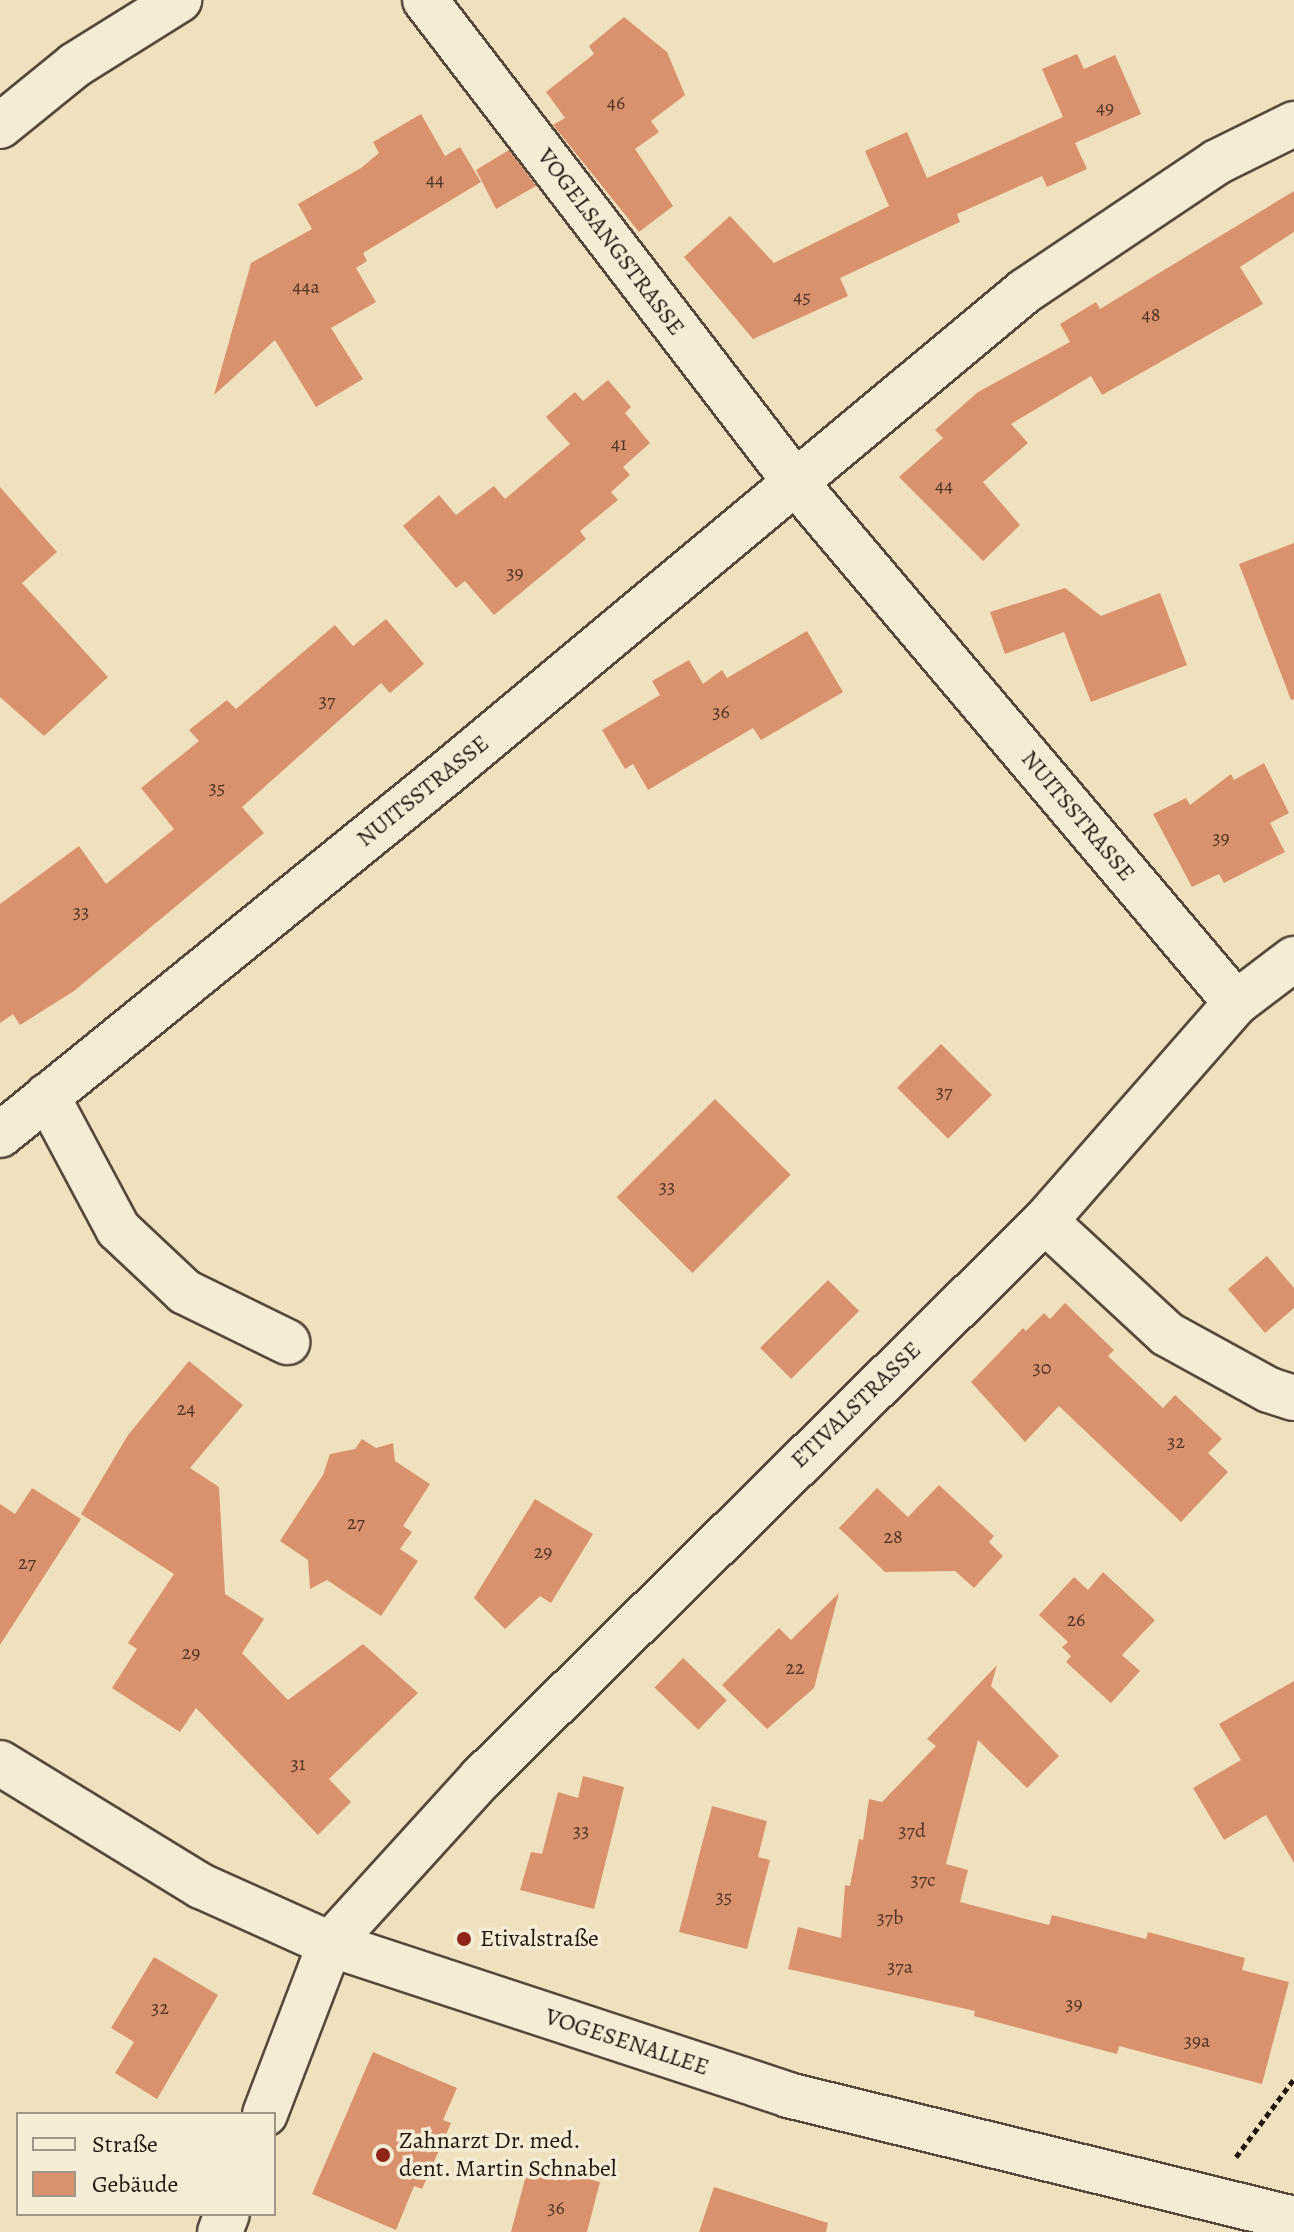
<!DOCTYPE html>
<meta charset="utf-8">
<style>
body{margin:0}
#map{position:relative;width:1294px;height:2232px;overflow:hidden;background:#f0e1be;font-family:Alegreya,serif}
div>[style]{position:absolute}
.building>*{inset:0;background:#da926e;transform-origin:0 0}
.path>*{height:5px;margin-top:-2.5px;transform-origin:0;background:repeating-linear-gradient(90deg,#22160f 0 6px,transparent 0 10px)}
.roads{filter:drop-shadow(2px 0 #56493b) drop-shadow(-2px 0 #56493b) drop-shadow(0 2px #56493b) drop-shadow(0 -2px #56493b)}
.minor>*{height:44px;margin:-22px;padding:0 22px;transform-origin:22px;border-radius:22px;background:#f5ecd5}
.dots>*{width:22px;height:22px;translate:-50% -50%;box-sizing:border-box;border:4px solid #f5ecd5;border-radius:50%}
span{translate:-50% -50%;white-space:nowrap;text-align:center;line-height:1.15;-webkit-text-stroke:7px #f5ecd5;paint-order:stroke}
.number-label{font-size:20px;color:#503527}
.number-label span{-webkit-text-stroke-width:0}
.street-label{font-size:24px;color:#22160f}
.poi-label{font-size:24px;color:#22160f}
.left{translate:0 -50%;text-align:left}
.legend{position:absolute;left:16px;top:2112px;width:260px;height:104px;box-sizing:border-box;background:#f5ecd5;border:2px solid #a19686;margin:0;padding:10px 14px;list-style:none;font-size:24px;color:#22160f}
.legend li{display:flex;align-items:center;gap:16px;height:40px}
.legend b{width:40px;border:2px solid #a19686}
</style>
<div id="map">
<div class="building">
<i style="clip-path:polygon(624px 17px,667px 52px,685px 95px,651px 121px,659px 132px,635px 149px,673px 206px,639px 232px,553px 125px,565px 118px,546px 92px,594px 54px,589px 46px)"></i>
<i style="clip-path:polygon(1077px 54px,1084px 69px,1115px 55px,1141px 114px,1075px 143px,1087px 169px,1047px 187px,1042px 176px,957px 214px,960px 222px,840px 278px,848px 296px,753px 339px,684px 257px,730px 216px,774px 263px,889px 206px,865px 151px,907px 132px,927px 178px,1063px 117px,1042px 69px)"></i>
<i style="clip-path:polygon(421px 114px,445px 156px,460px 147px,481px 182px,363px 253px,367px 261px,356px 268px,376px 302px,331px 328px,363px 379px,316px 407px,275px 340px,214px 395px,251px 263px,312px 229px,298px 204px,361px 168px,379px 153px,373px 142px)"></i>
<i style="clip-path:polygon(509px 150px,536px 186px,496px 209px,476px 170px)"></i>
<i style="clip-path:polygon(1294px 191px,1294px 232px,1240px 267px,1263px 304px,1102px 395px,1091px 376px,1011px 424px,1028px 443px,983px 482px,1020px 525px,983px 561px,899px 477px,943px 438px,935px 430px,978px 392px,1070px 342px,1060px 324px,1096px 302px,1100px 309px)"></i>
<i style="clip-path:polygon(608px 380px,631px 407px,625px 413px,650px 443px,623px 467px,630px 475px,611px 492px,618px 500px,580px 531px,586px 539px,494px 615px,465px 581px,456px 588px,403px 526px,439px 495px,456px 515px,494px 486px,505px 499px,570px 444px,546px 417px,575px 392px,583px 401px)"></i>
<i style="clip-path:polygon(0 487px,57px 552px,22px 583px,108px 677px,44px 736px,0 697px)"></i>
<i style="clip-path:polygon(1294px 543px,1294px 699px,1291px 700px,1239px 564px)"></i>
<i style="clip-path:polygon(1065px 588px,1101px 616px,1160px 593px,1187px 665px,1091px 702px,1064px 632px,1005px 654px,990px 612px)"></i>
<i style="clip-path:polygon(386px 619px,424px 664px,390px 693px,381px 683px,242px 807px,264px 833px,74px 991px,20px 1025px,13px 1014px,0 1023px,0 904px,79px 846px,106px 884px,174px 829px,141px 788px,199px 741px,189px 730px,227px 700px,236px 709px,335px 625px,353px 646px)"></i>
<i style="clip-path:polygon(807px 631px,843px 692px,761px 740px,753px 728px,648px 790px,633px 764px,625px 769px,602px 730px,660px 695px,652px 681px,689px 660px,703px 684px,722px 670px,727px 678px)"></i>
<i style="clip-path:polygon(1264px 763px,1289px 813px,1270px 823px,1285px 852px,1224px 883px,1219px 874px,1192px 887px,1153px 814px,1186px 798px,1190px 805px,1231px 774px,1234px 780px)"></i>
<i style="left:941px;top:1044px;width:72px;height:62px;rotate:45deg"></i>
<i style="left:715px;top:1099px;width:107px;height:139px;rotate:45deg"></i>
<i style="clip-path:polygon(1267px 1256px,1294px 1288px,1294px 1308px,1265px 1333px,1228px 1289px)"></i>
<i style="left:828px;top:1280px;width:44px;height:96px;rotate:45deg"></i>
<i style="clip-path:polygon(1065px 1303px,1114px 1350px,1108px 1356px,1163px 1408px,1175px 1395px,1222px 1439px,1208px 1453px,1228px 1472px,1181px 1522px,1059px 1406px,1025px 1442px,971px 1382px,1023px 1328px,1026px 1331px,1044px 1313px,1050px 1319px)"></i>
<i style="clip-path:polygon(189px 1361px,243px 1405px,190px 1468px,219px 1487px,225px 1594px,264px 1619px,242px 1653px,288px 1700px,363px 1644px,418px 1693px,329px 1779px,351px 1802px,318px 1835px,196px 1708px,180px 1732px,112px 1688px,137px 1649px,128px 1643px,174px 1574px,81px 1514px,128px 1435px)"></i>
<i style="clip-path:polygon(362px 1439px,376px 1448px,393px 1443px,395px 1461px,430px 1484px,403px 1526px,412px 1532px,400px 1549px,418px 1561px,381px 1616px,327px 1580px,310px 1589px,308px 1560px,280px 1541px,323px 1475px,330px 1454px,355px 1449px)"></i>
<i style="clip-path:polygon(939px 1485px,994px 1536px,989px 1542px,1003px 1556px,974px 1588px,955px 1571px,885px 1572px,839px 1528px,877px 1488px,908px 1517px)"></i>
<i style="clip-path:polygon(32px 1488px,81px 1519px,0 1645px,0 1504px,15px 1514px)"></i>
<i style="clip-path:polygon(535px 1499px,593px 1534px,551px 1603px,540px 1596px,505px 1629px,474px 1598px)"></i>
<i style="clip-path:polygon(1103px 1572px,1155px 1620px,1122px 1655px,1140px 1671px,1111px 1703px,1066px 1662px,1071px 1656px,1062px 1647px,1068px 1642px,1039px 1615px,1074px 1577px,1088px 1590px)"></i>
<i style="clip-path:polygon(839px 1593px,814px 1688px,767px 1729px,722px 1685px,779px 1628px,791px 1640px)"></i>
<i style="left:683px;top:1658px;width:61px;height:41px;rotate:44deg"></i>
<i style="clip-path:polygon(997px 1665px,991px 1686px,1059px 1756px,1027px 1788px,978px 1740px,946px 1864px,968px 1870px,960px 1902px,1049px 1925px,1052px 1915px,1146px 1939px,1148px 1932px,1245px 1958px,1242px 1970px,1289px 1982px,1262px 2084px,1119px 2046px,1117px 2054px,974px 2016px,975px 2011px,788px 1969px,798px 1927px,841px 1938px,845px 1885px,850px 1886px,859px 1839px,863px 1840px,869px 1799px,882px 1802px,936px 1746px,927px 1739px)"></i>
<i style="clip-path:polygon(1294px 1681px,1294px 1863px,1266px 1815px,1224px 1840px,1193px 1788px,1241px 1760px,1219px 1724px)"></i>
<i style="clip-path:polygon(583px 1776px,624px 1787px,594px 1909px,520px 1890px,531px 1852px,542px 1854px,558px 1792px,578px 1798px)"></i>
<i style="clip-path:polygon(712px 1806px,767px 1821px,758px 1857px,770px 1860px,747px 1949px,679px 1932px)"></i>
<i style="clip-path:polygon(154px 1957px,218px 1995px,157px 2099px,115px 2073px,134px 2042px,111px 2028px)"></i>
<i style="clip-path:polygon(373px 2052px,457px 2088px,443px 2120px,451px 2123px,422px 2189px,414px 2186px,396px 2230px,312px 2194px)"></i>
<i style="clip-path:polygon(529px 2164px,600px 2182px,587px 2232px,511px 2232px)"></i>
<i style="clip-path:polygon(714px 2187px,828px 2223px,826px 2232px,699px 2232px)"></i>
</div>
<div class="path">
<i style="left:1236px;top:2157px;width:97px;rotate:-53.4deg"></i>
</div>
<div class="roads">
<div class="minor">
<i style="left:425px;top:0;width:609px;rotate:52.47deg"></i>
<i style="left:796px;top:483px;width:681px;rotate:49.76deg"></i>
<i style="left:0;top:126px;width:97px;rotate:-39.1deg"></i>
<i style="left:75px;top:65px;width:123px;rotate:-32deg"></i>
<i style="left:47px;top:1096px;width:151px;rotate:61.9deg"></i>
<i style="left:118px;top:1229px;width:92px;rotate:43.2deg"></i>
<i style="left:185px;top:1292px;width:114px;rotate:26.1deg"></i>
<i style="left:0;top:1135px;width:572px;rotate:-39.04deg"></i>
<i style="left:444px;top:775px;width:756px;rotate:-39.8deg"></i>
<i style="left:1025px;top:291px;width:231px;rotate:-33.9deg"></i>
<i style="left:1217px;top:162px;width:86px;rotate:-26.3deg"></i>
<i style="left:1045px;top:1221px;width:166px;rotate:42.8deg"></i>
<i style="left:1167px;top:1334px;width:116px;rotate:28.8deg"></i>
<i style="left:1269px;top:1390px;width:26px;rotate:18deg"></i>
<i style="left:0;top:1763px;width:236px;rotate:31.5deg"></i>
<i style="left:201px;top:1886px;width:141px;rotate:24.2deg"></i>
<i style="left:330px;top:1944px;width:482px;rotate:18.2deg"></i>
<i style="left:788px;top:2095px;width:521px;rotate:13.77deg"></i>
<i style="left:265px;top:2114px;width:182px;rotate:-69.1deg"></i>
<i style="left:330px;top:1944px;width:224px;rotate:-47.7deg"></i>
<i style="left:481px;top:1778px;width:793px;rotate:-44.64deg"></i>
<i style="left:1045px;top:1221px;width:290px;rotate:-48.8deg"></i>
<i style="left:1236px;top:1003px;width:73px;rotate:-37.2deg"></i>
<i style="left:220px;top:2232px;width:19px;rotate:-69deg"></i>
</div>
</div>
<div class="dots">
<i style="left:464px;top:1939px;background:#8f2418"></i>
<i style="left:383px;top:2155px;background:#8f2418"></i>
</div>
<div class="number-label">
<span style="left:616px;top:102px">46</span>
<span style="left:1105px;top:107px">49</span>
<span style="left:435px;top:179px">44</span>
<span style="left:306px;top:286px">44a</span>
<span style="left:802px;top:296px">45</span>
<span style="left:1151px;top:314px">48</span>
<span style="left:619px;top:443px">41</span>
<span style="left:944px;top:485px">44</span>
<span style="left:515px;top:572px">39</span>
<span style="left:327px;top:700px">37</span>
<span style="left:721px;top:711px">36</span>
<span style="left:217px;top:787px">35</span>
<span style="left:1221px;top:837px">39</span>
<span style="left:81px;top:911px">33</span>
<span style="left:944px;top:1091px">37</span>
<span style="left:667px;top:1186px">33</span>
<span style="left:1042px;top:1367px">30</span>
<span style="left:186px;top:1408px">24</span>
<span style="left:1176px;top:1441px">32</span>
<span style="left:356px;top:1522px">27</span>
<span style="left:893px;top:1536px">28</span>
<span style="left:543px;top:1551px">29</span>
<span style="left:27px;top:1562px">27</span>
<span style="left:1076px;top:1619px">26</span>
<span style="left:191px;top:1652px">29</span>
<span style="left:795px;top:1667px">22</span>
<span style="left:298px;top:1763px">31</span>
<span style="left:581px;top:1830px">33</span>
<span style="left:912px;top:1830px">37d</span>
<span style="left:923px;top:1879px">37c</span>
<span style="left:724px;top:1896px">35</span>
<span style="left:890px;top:1917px">37b</span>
<span style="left:900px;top:1966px">37a</span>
<span style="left:1074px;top:2003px">39</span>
<span style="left:160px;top:2007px">32</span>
<span style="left:1197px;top:2040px">39a</span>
<span style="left:556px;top:2207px">36</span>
</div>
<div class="street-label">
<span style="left:611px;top:242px;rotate:53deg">VOGELSANGSTRASSE</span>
<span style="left:423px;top:791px;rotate:-39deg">NUITSSTRASSE</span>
<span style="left:1078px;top:816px;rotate:50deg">NUITSSTRASSE</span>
<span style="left:856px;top:1405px;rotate:-44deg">ETIVALSTRASSE</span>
<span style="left:627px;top:2042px;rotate:18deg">VOGESENALLEE</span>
</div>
<div class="poi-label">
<span class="left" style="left:480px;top:1939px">Etivalstraße</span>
<span class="left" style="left:399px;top:2155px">Zahnarzt Dr. med.<br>dent. Martin Schnabel</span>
</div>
<ul class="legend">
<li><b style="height:10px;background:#f5ecd5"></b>Straße</li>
<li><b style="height:22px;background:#da926e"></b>Gebäude</li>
</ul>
</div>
